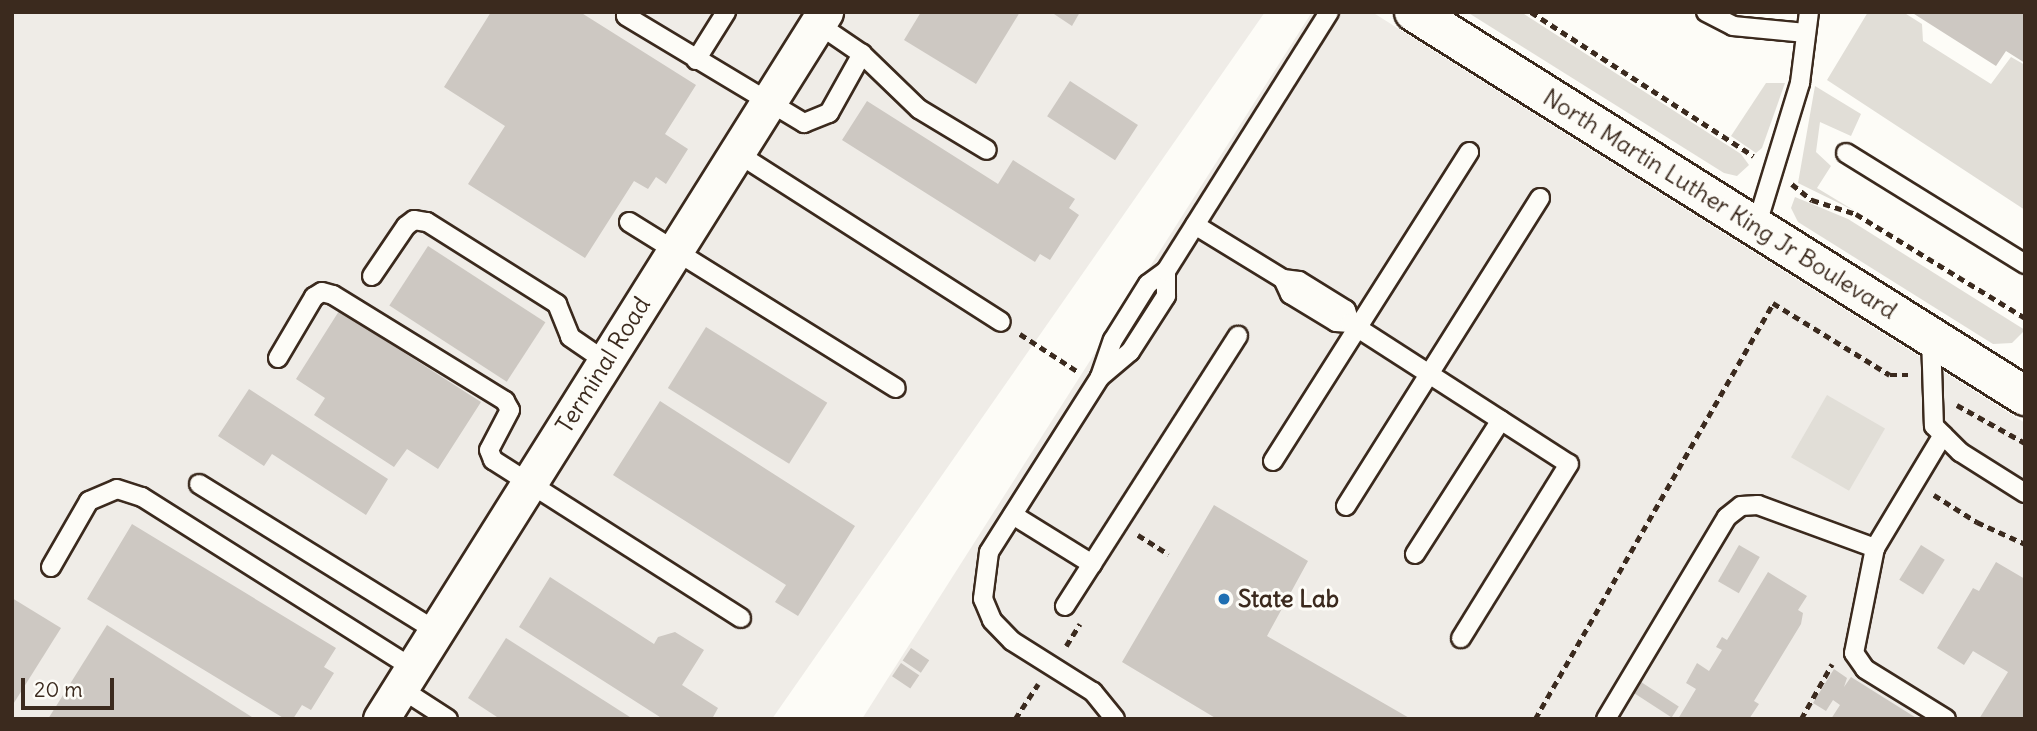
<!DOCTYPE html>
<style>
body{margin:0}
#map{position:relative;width:2037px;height:731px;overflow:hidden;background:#fdfcf7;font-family:Delius,sans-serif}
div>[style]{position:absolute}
.built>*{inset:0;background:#efece7}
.green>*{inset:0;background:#e1ded7;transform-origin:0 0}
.building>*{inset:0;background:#cdc8c2;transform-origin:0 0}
.path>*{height:4.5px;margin-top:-2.25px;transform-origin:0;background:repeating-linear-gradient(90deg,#3b2a1e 0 7px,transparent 0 12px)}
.roads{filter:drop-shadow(2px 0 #3b2a1e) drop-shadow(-2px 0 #3b2a1e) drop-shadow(0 2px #3b2a1e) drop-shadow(0 -2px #3b2a1e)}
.service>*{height:18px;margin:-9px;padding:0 9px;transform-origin:9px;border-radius:9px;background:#fdfcf7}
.minor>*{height:35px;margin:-17.5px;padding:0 17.5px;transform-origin:17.5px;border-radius:17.5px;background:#fdfcf7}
.tertiary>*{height:38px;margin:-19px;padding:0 19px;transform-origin:19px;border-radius:19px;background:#fdfcf7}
.dots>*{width:19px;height:19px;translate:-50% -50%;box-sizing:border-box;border:4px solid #fdfcf7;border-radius:50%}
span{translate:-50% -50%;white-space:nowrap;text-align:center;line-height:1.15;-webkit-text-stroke:6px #fdfcf7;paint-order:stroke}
.street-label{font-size:24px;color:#3b2a1e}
.poi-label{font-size:24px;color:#3b2a1e;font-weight:700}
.left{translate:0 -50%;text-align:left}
.frame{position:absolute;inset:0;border:14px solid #3b2a1e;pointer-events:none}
.scale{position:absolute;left:21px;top:678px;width:93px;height:32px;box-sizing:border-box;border:4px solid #3b2a1e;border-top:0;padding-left:9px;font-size:21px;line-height:24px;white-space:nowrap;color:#3b2a1e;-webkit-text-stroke:5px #fdfcf7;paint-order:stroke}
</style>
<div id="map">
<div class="built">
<i style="clip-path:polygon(12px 12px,1265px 12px,772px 719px,12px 719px)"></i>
<i style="clip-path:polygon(1312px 12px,1372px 12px,2025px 423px,2025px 719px,862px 719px)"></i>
</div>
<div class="green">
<i style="clip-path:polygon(1467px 12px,1521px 12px,1741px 154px,1749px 165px,1737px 176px,1724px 173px)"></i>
<i style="clip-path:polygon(1868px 12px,1903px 12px,1922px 24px,1923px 41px,1991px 84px,2011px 57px,2025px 65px,2025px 210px,1827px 80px)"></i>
<i style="clip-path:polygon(1766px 83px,1785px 83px,1762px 148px,1756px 153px,1731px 136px)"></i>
<i style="clip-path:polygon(1815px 86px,1861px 114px,1851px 136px,1820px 122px,1816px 152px,1831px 166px,1817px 188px,1855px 211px,1798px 183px)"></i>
<i style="clip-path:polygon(1795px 197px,1848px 219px,2025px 330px,2012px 343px,1993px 344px,1798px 222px,1791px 208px)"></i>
<i style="left:1827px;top:395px;width:67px;height:72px;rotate:30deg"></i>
</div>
<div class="building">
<i style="clip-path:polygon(491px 12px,580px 12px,696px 85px,665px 134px,688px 149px,666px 184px,656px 177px,648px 189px,634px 181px,585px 258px,468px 184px,505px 126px,444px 87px)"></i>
<i style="clip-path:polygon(921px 12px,1020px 12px,976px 84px,904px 40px)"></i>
<i style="clip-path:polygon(1051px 12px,1080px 12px,1072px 26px)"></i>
<i style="clip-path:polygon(1911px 12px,2025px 12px,2025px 63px,2006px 51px,1996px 66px)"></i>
<i style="left:1070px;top:81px;width:81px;height:42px;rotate:33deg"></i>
<i style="clip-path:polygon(867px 101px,998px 184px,1013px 160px,1075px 199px,1069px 208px,1079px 215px,1050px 260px,1040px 254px,1035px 262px,842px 140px)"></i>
<i style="left:428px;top:246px;width:140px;height:71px;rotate:33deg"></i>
<i style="clip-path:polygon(339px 311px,481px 402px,438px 469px,407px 449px,394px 467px,314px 415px,325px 398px,296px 379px)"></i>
<i style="left:706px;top:327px;width:143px;height:72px;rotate:32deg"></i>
<i style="clip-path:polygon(249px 389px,388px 479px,366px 515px,272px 454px,264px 466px,218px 436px)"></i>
<i style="clip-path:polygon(660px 401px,855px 526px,798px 616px,775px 602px,786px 585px,613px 475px)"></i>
<i style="clip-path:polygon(1214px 505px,1308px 561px,1267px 636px,1411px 719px,1217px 719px,1122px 662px)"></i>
<i style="clip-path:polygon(132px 524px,336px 648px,324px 667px,334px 673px,311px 710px,302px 705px,293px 719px,285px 719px,87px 599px)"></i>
<i style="left:1739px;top:545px;width:24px;height:42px;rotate:30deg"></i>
<i style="left:1921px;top:545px;width:28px;height:41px;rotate:32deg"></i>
<i style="clip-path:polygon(1996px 562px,2025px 579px,2025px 719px,1979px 719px,2008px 672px,1973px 651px,1964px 665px,1937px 648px,1973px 588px,1979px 591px)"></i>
<i style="clip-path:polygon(1768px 572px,1807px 596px,1798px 610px,1803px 613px,1801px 624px,1754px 701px,1759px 704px,1749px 719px,1678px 719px,1696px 689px,1686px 683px,1697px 663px,1709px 671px,1722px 650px,1716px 647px,1722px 637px,1727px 640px)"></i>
<i style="clip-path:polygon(550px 577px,654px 644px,658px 637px,675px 632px,704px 650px,682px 685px,718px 708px,712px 719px,663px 719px,519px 627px)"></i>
<i style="clip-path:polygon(12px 598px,61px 628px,12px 706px)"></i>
<i style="clip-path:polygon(107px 625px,255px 719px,48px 719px)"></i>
<i style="clip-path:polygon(506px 638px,633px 719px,500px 719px,468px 698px)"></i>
<i style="left:911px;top:648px;width:22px;height:15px;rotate:34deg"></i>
<i style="left:901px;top:663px;width:22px;height:16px;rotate:34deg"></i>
<i style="clip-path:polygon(1834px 669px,1847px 678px,1844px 687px,1851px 677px,1918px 719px,1831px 719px,1840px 705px,1833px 700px,1826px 711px,1813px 703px)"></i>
<i style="left:1641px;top:682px;width:45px;height:13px;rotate:33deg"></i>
</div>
<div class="path">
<i style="left:1531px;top:12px;width:265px;rotate:32.9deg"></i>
<i style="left:1792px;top:184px;width:26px;rotate:39deg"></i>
<i style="left:1812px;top:200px;width:46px;rotate:17.7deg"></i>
<i style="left:1856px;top:214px;width:198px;rotate:31.6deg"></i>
<i style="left:1020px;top:334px;width:68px;rotate:33deg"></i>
<i style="left:1957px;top:405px;width:78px;rotate:29.2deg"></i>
<i style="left:1934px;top:495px;width:51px;rotate:32.1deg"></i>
<i style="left:1977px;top:522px;width:53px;rotate:24.6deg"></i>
<i style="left:1138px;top:535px;width:36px;rotate:32deg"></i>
<i style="left:1066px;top:646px;width:26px;rotate:-58deg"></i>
<i style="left:1015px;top:719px;width:42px;rotate:-56.7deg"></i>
<i style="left:1535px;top:719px;width:479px;rotate:-60.2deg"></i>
<i style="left:1773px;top:303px;width:137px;rotate:31.6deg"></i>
<i style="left:1890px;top:375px;width:18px"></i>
<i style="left:1801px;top:719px;width:63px;rotate:-60.6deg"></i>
</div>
<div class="roads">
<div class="service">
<i style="left:628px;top:12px;width:4px;rotate:117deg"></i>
<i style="left:626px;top:16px;width:208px;rotate:31deg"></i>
<i style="left:804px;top:123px;width:27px;rotate:-22deg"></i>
<i style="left:829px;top:113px;width:68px;rotate:-60.8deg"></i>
<i style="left:862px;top:54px;width:53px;rotate:-145.7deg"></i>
<i style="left:1706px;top:12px;width:30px;rotate:27deg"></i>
<i style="left:1733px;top:26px;width:73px;rotate:5.5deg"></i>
<i style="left:862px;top:54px;width:79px;rotate:44deg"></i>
<i style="left:919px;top:109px;width:79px;rotate:31.1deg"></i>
<i style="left:696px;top:60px;width:57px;rotate:-58deg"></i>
<i style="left:737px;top:153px;width:313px;rotate:32.6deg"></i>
<i style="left:1846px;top:153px;width:211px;rotate:31.8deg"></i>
<i style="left:629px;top:222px;width:314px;rotate:31.9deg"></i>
<i style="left:1195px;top:225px;width:103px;rotate:31.5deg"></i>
<i style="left:1283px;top:279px;width:16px;rotate:7deg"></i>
<i style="left:1299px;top:281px;width:55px;rotate:31.7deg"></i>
<i style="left:1346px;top:310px;width:14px;rotate:73deg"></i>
<i style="left:1756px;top:227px;width:151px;rotate:-73deg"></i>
<i style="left:1800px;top:83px;width:72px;rotate:-82.8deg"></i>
<i style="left:372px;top:276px;width:60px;rotate:-55.8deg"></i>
<i style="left:406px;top:226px;width:10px;rotate:-37deg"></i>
<i style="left:414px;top:220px;width:13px;rotate:9deg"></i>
<i style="left:427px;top:222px;width:154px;rotate:32.2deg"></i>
<i style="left:557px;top:304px;width:35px;rotate:68deg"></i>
<i style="left:570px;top:337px;width:42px;rotate:34.4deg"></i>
<i style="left:1283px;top:279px;width:17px;rotate:65deg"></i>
<i style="left:1290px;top:294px;width:54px;rotate:31.3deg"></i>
<i style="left:1336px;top:322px;width:14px;rotate:4deg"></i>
<i style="left:1350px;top:323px;width:260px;rotate:32.8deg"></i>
<i style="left:1569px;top:464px;width:205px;rotate:121.8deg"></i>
<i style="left:1931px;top:337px;width:89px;rotate:88.1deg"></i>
<i style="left:1934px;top:426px;width:37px;rotate:45deg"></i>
<i style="left:1960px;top:452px;width:77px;rotate:32.2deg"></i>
<i style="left:278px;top:358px;width:71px;rotate:-59.5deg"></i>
<i style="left:314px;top:297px;width:9px;rotate:-32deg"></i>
<i style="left:322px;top:292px;width:11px;rotate:15deg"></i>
<i style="left:333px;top:295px;width:202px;rotate:31.6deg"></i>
<i style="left:505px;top:401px;width:10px;rotate:61deg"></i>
<i style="left:510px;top:410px;width:45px;rotate:117.7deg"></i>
<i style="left:489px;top:450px;width:11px;rotate:68deg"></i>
<i style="left:493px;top:460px;width:294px;rotate:32.5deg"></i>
<i style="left:1100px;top:377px;width:39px;rotate:-40deg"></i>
<i style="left:1130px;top:352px;width:67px;rotate:-57.3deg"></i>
<i style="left:1166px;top:296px;width:25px;rotate:-90deg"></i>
<i style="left:1273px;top:461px;width:366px;rotate:-57.6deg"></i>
<i style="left:199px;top:484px;width:279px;rotate:31.8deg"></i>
<i style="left:1346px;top:506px;width:364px;rotate:-57.8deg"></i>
<i style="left:1013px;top:515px;width:93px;rotate:31.8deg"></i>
<i style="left:1092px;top:564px;width:271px;rotate:-57.4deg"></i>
<i style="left:1875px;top:548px;width:107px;rotate:101.3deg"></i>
<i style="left:1854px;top:653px;width:19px;rotate:55deg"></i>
<i style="left:1865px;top:669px;width:95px;rotate:31.7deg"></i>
<i style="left:1415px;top:554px;width:159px;rotate:-57.3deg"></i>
<i style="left:51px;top:567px;width:76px;rotate:-60.1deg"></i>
<i style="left:89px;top:501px;width:30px;rotate:-23deg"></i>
<i style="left:117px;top:489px;width:26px;rotate:18deg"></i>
<i style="left:142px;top:497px;width:320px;rotate:32.3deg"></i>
<i style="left:1065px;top:606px;width:50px;rotate:-57.3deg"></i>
<i style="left:400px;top:688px;width:57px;rotate:32.9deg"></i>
<i style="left:1115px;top:719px;width:35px;rotate:-129deg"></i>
<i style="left:1093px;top:692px;width:96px;rotate:-147.8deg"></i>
<i style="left:1012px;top:641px;width:29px;rotate:-134deg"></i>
<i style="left:992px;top:620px;width:23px;rotate:-113deg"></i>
<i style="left:983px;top:599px;width:47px;rotate:-82.7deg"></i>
<i style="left:989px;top:552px;width:207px;rotate:-57.6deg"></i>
<i style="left:1100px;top:377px;width:39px;rotate:-71deg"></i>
<i style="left:1113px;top:340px;width:66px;rotate:-58deg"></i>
<i style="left:1148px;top:284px;width:22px;rotate:-36deg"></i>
<i style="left:1166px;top:271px;width:306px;rotate:-57.8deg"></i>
<i style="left:1606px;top:719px;width:235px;rotate:-59.1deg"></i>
<i style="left:1727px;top:517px;width:18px;rotate:-38deg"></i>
<i style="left:1741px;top:506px;width:17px;rotate:-3deg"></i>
<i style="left:1758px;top:505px;width:125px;rotate:20.2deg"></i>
<i style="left:1875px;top:548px;width:132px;rotate:-59deg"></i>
</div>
<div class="minor">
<i style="left:381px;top:719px;width:835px;rotate:-57.87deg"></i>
</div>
<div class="tertiary">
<i style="left:1414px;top:12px;width:722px;rotate:32.15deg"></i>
</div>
</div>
<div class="dots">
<i style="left:1224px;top:599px;background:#1f6fb2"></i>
</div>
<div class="street-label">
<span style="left:1720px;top:204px;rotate:32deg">North Martin Luther King Jr Boulevard</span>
<span style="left:603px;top:365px;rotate:-58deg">Terminal Road</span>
</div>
<div class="poi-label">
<span class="left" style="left:1238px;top:599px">State Lab</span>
</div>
<div class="frame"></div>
<div class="scale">20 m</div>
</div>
